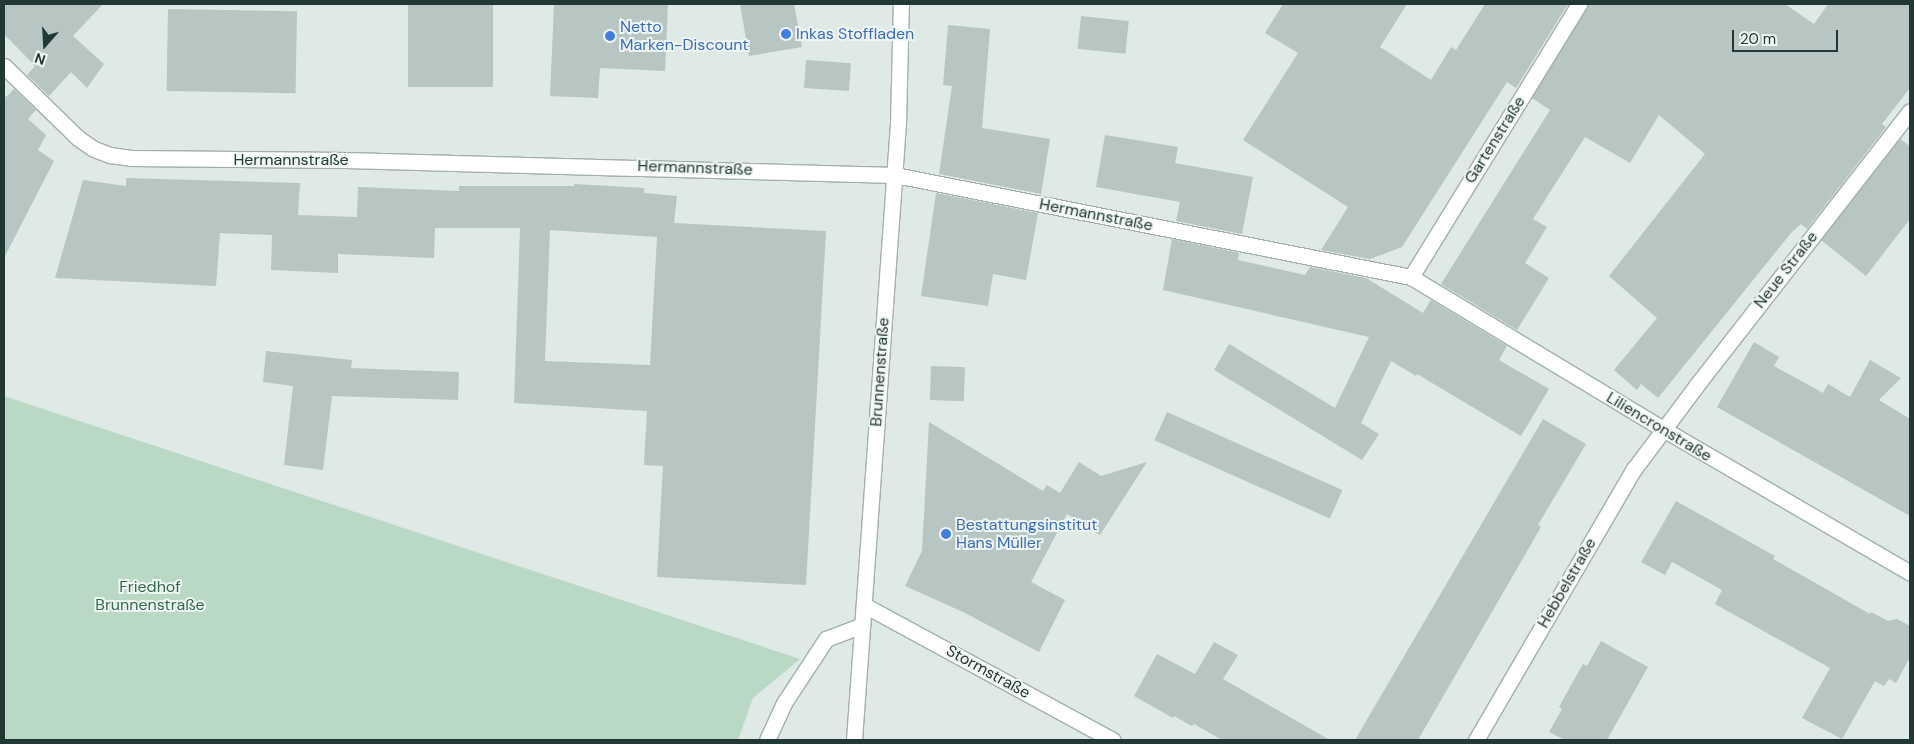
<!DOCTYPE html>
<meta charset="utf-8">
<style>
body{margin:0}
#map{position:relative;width:1914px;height:744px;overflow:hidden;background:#dfe9e6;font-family:"DM Sans",sans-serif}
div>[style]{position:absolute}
.green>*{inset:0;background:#b9d9c5}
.building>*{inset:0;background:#b7c6c2;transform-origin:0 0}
.roads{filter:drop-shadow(1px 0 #a2b0ad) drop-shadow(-1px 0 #a2b0ad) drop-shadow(0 1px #a2b0ad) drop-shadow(0 -1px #a2b0ad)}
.service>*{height:15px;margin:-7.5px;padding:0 7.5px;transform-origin:7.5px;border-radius:7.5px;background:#fff}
.minor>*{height:15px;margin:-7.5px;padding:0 7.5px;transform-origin:7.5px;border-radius:7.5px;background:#fff}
.tertiary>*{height:15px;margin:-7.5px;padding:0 7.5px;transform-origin:7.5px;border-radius:7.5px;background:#fff}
.dots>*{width:14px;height:14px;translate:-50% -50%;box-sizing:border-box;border:2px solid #eff6f3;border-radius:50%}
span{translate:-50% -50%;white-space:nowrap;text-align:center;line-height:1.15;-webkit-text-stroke:4px #eff6f3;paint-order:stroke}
.shop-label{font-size:16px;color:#366cbe}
.left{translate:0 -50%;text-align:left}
.street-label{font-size:16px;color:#213834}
.park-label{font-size:16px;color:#2e6b4d}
.frame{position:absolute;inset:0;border:5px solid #213834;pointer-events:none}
.north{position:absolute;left:20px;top:20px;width:50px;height:50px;-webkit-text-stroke:4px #eff6f3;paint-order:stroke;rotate:199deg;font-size:14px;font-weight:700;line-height:20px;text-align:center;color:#213834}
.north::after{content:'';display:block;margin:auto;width:18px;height:22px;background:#213834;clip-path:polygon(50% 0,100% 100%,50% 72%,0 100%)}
.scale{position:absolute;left:1732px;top:30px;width:106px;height:22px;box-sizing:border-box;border:2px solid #213834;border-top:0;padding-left:6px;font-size:15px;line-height:18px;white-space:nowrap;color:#213834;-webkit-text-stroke:4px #eff6f3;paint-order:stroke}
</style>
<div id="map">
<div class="green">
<i style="clip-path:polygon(4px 396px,800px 659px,753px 698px,738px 740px,4px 740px)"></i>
</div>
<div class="building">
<i style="clip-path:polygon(4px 4px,103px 4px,73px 36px,104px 64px,87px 88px,71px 72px,49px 96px,27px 75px,35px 66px,4px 34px)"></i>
<i style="left:408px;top:4px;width:85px;height:83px"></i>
<i style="clip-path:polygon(554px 4px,668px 4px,665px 71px,600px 68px,598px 98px,550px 96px)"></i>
<i style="clip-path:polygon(740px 4px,794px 4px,802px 47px,749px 56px)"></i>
<i style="clip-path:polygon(1283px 4px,1407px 4px,1380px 47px,1431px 80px,1451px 47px,1456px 50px,1485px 4px,1568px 4px,1516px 88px,1507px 82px,1402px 247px,1370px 259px,1321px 250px,1348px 207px,1243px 140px,1298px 53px,1265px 33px)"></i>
<i style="clip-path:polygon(1588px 4px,1785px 4px,1814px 24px,1828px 4px,1910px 4px,1910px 88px,1882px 124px,1886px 127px,1807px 229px,1801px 224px,1791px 233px,1658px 398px,1641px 384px,1637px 390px,1614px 370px,1657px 318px,1609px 276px,1705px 154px,1659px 115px,1630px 163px,1585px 137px,1533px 219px,1547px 227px,1525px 263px,1549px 278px,1517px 330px,1441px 284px,1550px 110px,1532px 98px)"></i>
<i style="left:168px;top:9px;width:129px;height:82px;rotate:1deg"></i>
<i style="left:1081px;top:16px;width:48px;height:33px;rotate:6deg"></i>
<i style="clip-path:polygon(948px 25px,990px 29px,982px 128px,1050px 139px,1041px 194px,939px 174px,952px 86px,943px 85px)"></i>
<i style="left:806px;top:60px;width:45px;height:28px;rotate:4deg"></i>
<i style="clip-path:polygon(14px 89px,36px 110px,28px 119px,46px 135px,38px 150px,54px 161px,4px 258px,4px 95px,6px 97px)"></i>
<i style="clip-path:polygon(1105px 135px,1178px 147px,1175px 163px,1253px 177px,1242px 234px,1176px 221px,1180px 202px,1096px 187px)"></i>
<i style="clip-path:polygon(1900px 139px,1910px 146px,1910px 219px,1866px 276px,1821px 240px)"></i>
<i style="clip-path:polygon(evenodd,126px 178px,300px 183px,298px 215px,357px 217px,358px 187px,459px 191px,459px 186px,574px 186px,574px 184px,644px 188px,644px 193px,677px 196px,674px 223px,826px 231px,806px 585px,657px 577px,663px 466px,644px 465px,647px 411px,514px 403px,520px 228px,435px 228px,434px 258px,338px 254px,338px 273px,271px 270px,272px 235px,220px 233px,216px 286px,55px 278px,83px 180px,126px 186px,126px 178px,550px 230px,657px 237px,650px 365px,545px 361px,550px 230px)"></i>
<i style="clip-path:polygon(936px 193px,1038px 213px,1026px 280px,993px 274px,988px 306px,921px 296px)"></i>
<i style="clip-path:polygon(1172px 239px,1239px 253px,1238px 260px,1305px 275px,1310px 267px,1366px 278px,1423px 313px,1431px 300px,1507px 346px,1499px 360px,1549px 389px,1521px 436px,1417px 374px,1416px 376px,1391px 361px,1361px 423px,1379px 434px,1362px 460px,1214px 370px,1229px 344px,1335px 408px,1369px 337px,1163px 290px)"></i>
<i style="clip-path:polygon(1754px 342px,1779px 357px,1774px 366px,1823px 393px,1828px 384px,1850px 397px,1870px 360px,1901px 378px,1879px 400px,1910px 419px,1910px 516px,1717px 407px)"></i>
<i style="clip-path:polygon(266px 351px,352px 360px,351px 368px,459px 372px,458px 400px,332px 396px,323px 470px,284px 465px,293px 386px,263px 382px)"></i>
<i style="left:931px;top:366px;width:34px;height:34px;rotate:2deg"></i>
<i style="left:1167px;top:412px;width:192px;height:31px;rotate:24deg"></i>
<i style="clip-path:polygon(1543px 419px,1586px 444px,1538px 525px,1541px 527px,1418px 740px,1355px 740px)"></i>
<i style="clip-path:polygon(929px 422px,1043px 491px,1047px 485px,1060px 493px,1079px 462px,1101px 476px,1147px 462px,1100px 535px,1067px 514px,1031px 582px,1065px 600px,1039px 652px,963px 612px,905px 586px,922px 551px)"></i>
<i style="clip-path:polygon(1676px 501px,1775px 556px,1773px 559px,1870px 614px,1871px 612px,1888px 621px,1897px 619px,1910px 626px,1910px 657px,1896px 683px,1889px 679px,1884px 686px,1875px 681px,1842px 739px,1802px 718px,1830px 668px,1715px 604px,1722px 590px,1672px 562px,1665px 575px,1641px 562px)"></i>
<i style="clip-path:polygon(1601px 641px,1648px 667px,1607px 740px,1565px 740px,1549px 732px,1562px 709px,1559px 707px,1571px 685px,1583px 664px,1587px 666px)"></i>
<i style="clip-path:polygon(1214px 642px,1238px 655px,1223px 679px,1330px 740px,1222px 740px,1194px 724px,1192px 726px,1174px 716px,1173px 718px,1134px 696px,1157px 654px,1195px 674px)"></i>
</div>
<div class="roads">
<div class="service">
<i style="left:767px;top:740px;width:41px;rotate:-65.3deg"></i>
<i style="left:784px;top:703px;width:77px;rotate:-56.7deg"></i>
<i style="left:826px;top:639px;width:39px;rotate:-21deg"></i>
</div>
<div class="minor">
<i style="left:4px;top:66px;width:103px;rotate:44.2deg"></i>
<i style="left:78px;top:138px;width:19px;rotate:35deg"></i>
<i style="left:94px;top:149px;width:17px;rotate:21deg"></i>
<i style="left:110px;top:155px;width:21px;rotate:8deg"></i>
<i style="left:131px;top:158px;width:215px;rotate:0.5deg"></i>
<i style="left:346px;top:160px;width:549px;rotate:1.57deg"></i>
<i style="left:895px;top:175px;width:526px;rotate:11.18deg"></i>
<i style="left:1411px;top:277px;width:294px;rotate:31.1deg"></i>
<i style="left:1663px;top:429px;width:286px;rotate:30.2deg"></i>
<i style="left:1411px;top:277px;width:321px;rotate:-58.4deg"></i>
<i style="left:864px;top:605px;width:283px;rotate:28.5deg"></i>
<i style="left:1476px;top:740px;width:314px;rotate:-59.8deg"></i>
<i style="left:1634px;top:469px;width:104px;rotate:-53.2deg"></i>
<i style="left:1696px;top:386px;width:348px;rotate:-52.1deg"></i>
</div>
<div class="tertiary">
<i style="left:854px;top:740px;width:619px;rotate:-85.92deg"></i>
<i style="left:898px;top:123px;width:119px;rotate:-88.6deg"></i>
</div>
</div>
<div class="dots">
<i style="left:786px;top:34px;background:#3f7fe0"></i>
<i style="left:610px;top:36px;background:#3f7fe0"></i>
<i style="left:946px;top:534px;background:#3f7fe0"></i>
</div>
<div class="shop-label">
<span class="left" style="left:620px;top:36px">Netto<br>Marken-Discount</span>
<span class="left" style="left:796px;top:34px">Inkas Stoffladen</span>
<span class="left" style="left:956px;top:534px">Bestattungsinstitut<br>Hans Müller</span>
</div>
<div class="street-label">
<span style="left:1495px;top:140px;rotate:-58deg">Gartenstraße</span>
<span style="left:291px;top:160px">Hermannstraße</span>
<span style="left:695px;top:168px;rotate:2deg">Hermannstraße</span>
<span style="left:1096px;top:215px;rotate:11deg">Hermannstraße</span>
<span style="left:1786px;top:270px;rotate:-52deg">Neue Straße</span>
<span style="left:880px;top:372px;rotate:-86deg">Brunnenstraße</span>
<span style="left:1659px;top:427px;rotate:31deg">Liliencronstraße</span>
<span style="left:1567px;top:583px;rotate:-60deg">Hebbelstraße</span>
<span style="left:988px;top:672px;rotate:29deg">Stormstraße</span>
</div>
<div class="park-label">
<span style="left:150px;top:596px">Friedhof<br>Brunnenstraße</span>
</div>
<div class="frame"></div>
<div class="north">N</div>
<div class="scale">20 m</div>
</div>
